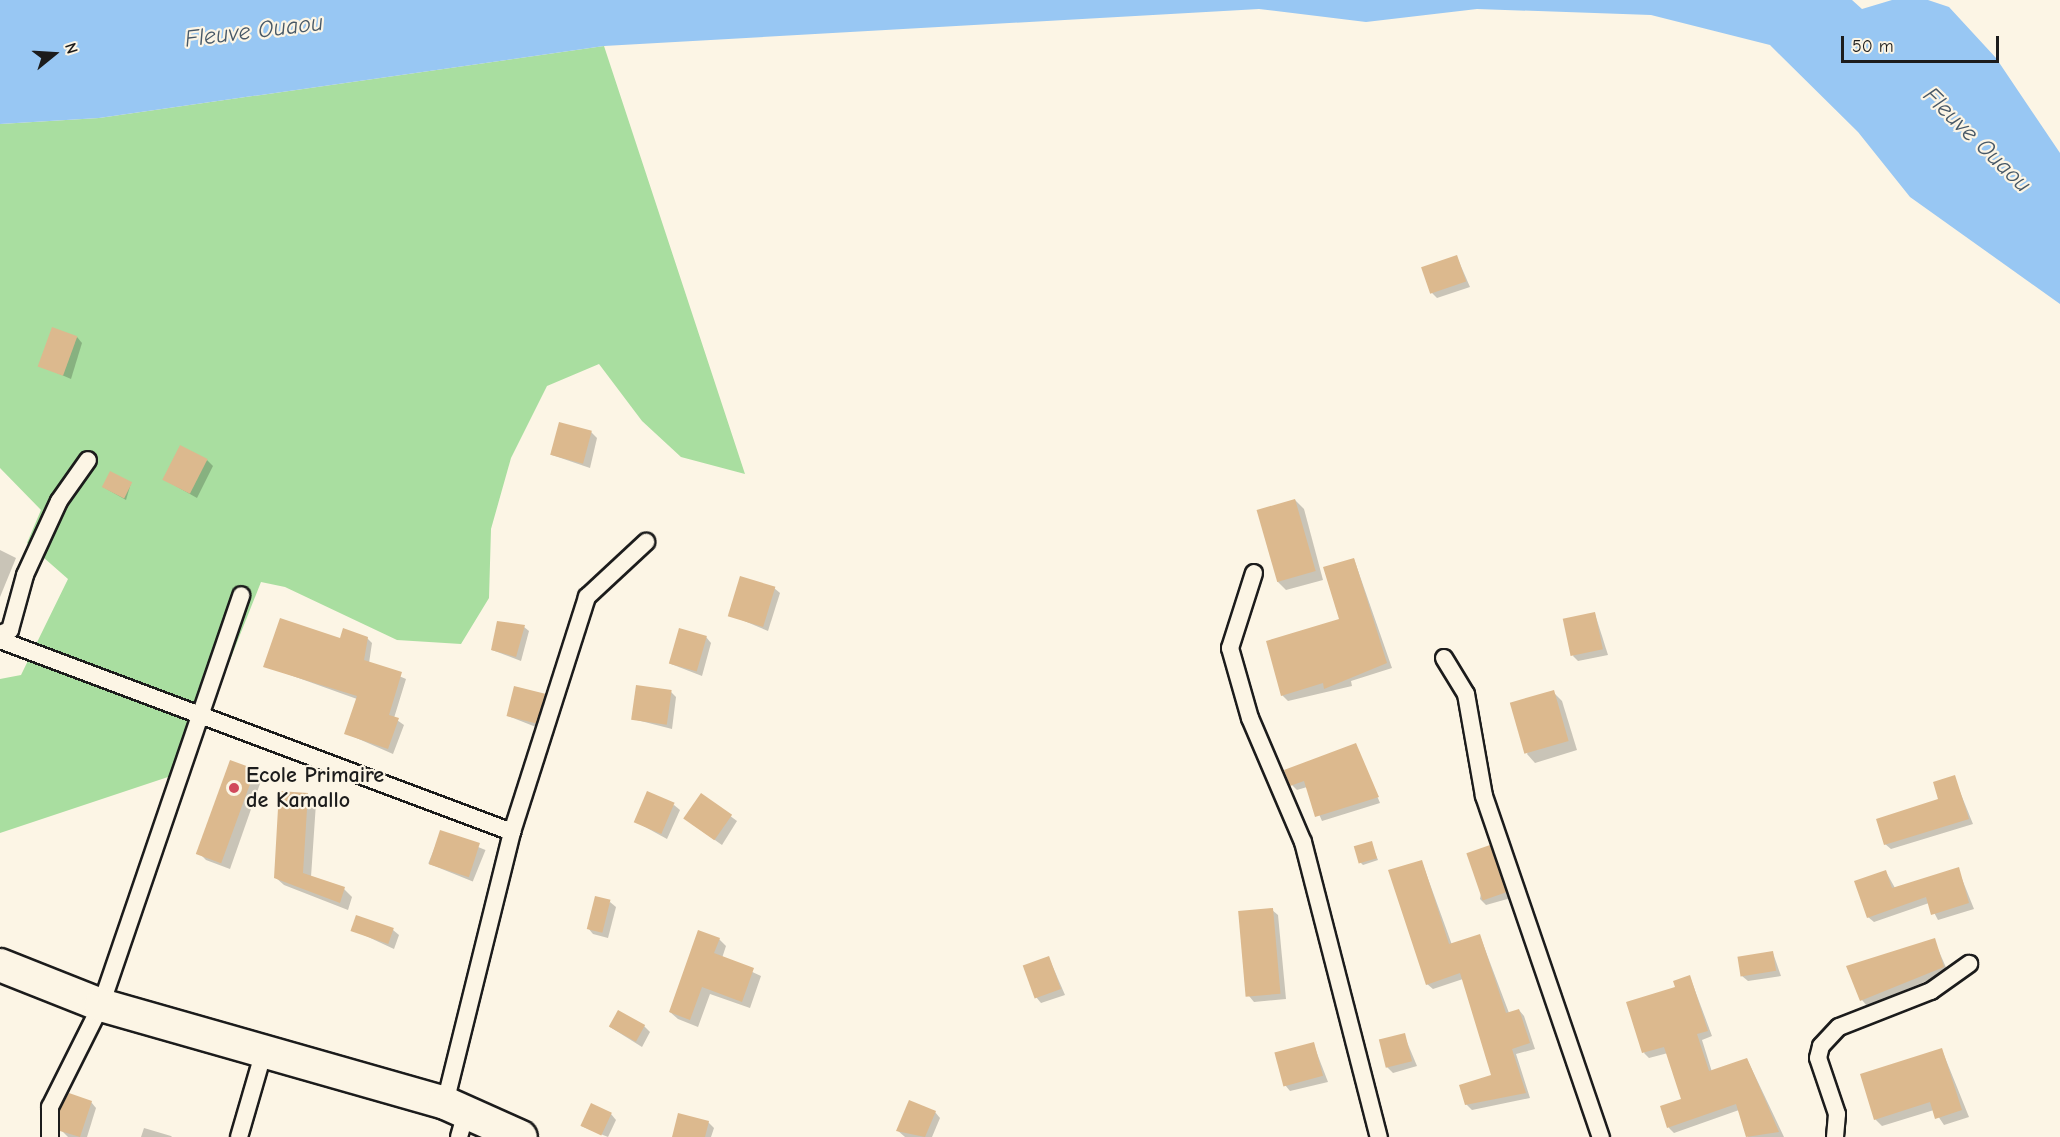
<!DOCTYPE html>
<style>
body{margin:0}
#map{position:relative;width:2060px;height:1137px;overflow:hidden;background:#fcf5e5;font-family:"Comic Neue",sans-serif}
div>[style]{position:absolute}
.green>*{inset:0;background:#a9dea0}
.water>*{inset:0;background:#98c7f3}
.shadow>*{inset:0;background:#0003;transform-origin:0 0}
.building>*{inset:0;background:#dcb98e;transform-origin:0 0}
.roads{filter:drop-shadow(2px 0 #1c1c1c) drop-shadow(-2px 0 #1c1c1c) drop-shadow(0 2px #1c1c1c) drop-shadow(0 -2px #1c1c1c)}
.street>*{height:16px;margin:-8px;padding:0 8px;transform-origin:8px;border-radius:8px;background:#fcf5e5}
.highway>*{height:32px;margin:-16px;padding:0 16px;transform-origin:16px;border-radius:16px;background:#fcf5e5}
.dots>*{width:16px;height:16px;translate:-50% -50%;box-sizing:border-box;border:3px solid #fcf5e5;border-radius:50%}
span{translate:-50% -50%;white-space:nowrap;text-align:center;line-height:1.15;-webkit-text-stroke:4.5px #fcf5e5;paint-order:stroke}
.poi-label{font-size:22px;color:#1c1c1c;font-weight:700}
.left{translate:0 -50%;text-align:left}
.water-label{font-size:24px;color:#475867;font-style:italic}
.north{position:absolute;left:24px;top:24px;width:60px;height:60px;-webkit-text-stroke:4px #fcf5e5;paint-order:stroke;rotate:72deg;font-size:16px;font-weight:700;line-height:24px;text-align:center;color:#1c1c1c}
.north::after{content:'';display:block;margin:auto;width:21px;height:27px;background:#1c1c1c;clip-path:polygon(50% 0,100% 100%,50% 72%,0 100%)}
.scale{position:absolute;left:1841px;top:36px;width:158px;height:27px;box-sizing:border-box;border:3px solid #1c1c1c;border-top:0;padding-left:8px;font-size:18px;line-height:21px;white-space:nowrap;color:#1c1c1c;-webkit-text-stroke:4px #fcf5e5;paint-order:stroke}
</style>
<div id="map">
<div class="green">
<i style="clip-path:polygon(604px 46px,745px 474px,681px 457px,642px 421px,599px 364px,547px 386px,511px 458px,491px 529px,489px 598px,461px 644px,397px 640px,285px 587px,261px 582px,186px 771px,0 833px,0 679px,21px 675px,68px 579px,27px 543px,41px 510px,0 468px,0 124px,99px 118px)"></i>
</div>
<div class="water">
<i style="clip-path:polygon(0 0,1852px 0,1862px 9px,1892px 0,1928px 0,1949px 7px,1996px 58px,2060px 153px,2060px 304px,1910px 197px,1858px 132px,1770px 45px,1651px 15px,1477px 9px,1366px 22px,1259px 9px,604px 46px,99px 118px,0 124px)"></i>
</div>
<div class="shadow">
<i style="clip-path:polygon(1457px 257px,1470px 287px,1437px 298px,1431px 292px)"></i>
<i style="clip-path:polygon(77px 337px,82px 343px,71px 379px,41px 366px)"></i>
<i style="clip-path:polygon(591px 432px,597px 438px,590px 468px,552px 455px)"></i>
<i style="clip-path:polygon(207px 460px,213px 466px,197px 498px,165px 480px)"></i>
<i style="clip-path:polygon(131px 483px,126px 500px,103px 487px)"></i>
<i style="clip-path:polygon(1295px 500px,1304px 509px,1323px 580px,1286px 590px,1277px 581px)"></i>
<i style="clip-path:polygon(0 550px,16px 558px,0 597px)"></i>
<i style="clip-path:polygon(1354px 559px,1392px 668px,1351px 681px,1352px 686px,1288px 701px,1282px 695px,1341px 620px)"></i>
<i style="clip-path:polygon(774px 588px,780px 593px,768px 631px,730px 615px)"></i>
<i style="clip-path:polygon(1595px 614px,1608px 655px,1578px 661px,1573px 656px)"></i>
<i style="clip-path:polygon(524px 627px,529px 631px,521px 661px,492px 650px)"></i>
<i style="clip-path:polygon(706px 637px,711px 643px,702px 676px,671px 664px)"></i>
<i style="clip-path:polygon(367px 638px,372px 643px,369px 663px,406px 679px,394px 718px,404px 725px,393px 754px,345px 733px,357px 699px,265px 666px,341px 640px)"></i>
<i style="clip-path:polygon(671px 692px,676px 697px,672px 729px,633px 719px)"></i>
<i style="clip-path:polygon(1553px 692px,1562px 701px,1577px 750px,1535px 763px,1527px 754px)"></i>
<i style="clip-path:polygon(544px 696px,550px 701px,541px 729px,508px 716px)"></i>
<i style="clip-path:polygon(1356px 745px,1380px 803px,1322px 821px,1307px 787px,1297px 790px,1292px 785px)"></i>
<i style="clip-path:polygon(254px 771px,262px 778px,230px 869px,206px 860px,199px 853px)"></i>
<i style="clip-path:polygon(1954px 777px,1973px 824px,1891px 849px,1885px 844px,1940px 800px)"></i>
<i style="clip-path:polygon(308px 795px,316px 803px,311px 877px,344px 889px,352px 897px,348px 910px,284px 885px,275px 877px)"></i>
<i style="clip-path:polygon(702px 795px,737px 821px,722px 845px,692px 824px)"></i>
<i style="clip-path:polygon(674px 805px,680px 810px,667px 839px,636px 822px)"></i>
<i style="left:441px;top:832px;width:48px;height:34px;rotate:22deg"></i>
<i style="clip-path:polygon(1371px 843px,1378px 860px,1363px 865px,1360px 862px)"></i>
<i style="clip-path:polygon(1489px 847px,1511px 898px,1486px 905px,1480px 899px)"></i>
<i style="clip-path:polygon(1422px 862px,1452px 945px,1480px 936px,1509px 1013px,1519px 1010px,1524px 1016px,1535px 1049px,1516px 1054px,1530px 1098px,1472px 1110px,1466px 1104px,1493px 1076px,1463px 979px,1433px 989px,1427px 984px)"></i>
<i style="clip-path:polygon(1958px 869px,1974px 909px,1938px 920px,1929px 903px,1874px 922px,1868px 917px,1886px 872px,1895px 888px)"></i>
<i style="clip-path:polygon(610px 902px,616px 907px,608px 938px,593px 934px,588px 928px)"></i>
<i style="clip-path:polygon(1272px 910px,1278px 915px,1286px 999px,1254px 1002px,1249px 996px)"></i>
<i style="clip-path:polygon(353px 930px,393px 930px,399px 935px,394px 949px)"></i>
<i style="clip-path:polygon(719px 939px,726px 946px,722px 958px,761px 976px,750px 1008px,710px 994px,698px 1027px,678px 1019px,670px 1012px)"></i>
<i style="clip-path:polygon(1934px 940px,1948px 972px,1867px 1006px,1862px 1000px)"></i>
<i style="clip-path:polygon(1773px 953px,1781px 976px,1748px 981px,1742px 976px)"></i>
<i style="clip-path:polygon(1049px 958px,1065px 995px,1041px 1003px,1036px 997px)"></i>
<i style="clip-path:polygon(1690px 977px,1712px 1036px,1702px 1040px,1712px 1072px,1747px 1059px,1784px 1137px,1748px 1137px,1739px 1110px,1674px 1133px,1669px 1128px,1662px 1107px,1683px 1100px,1668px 1053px,1649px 1058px,1644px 1053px,1677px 988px)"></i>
<i style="clip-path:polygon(644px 1026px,650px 1032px,642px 1047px,610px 1027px)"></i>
<i style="clip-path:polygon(1404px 1035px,1417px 1066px,1393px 1073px,1387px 1067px)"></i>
<i style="clip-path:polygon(1313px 1043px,1328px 1082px,1290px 1091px,1285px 1085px)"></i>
<i style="clip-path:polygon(1942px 1050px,1969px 1117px,1944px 1125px,1934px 1110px,1882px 1126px,1875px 1119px)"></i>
<i style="clip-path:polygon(91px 1102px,96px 1108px,87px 1137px,68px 1137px,62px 1131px)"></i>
<i style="clip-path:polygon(935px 1112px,940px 1118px,932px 1137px,905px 1137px,897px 1130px)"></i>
<i style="clip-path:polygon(611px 1114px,616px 1120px,608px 1137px,581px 1126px)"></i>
<i style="clip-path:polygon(708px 1122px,714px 1128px,711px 1137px,674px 1137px)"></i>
<i style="clip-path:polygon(144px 1128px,171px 1136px,172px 1137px,141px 1137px)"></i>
</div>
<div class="building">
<i style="left:1457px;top:255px;width:28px;height:38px;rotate:71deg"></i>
<i style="left:52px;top:327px;width:27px;height:42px;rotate:20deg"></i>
<i style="left:559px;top:422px;width:34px;height:34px;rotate:15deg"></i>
<i style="left:180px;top:445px;width:31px;height:39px;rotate:27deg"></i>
<i style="left:110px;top:471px;width:25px;height:18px;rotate:27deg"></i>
<i style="left:1295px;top:499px;width:75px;height:40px;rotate:74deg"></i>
<i style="clip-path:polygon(1354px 558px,1387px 663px,1324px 689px,1323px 683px,1281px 696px,1266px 641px,1339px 619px,1323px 567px)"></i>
<i style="left:740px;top:576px;width:37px;height:42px;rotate:17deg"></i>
<i style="left:1595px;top:612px;width:38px;height:33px;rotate:78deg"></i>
<i style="clip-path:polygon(280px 618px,340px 638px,343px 628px,368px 637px,364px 660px,402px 672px,389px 715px,399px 718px,388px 749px,344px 734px,357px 696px,263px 667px)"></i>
<i style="clip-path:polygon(497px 621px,525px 625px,516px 657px,491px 650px)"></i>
<i style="left:679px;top:628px;width:29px;height:37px;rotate:16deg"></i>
<i style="left:636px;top:685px;width:36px;height:35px;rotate:8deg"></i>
<i style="left:514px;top:686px;width:32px;height:31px;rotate:14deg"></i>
<i style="left:1554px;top:690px;width:53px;height:46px;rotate:74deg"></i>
<i style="clip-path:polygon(1356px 743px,1379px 797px,1315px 817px,1304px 781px,1290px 786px,1284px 770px)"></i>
<i style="left:230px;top:760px;width:27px;height:100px;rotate:20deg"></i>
<i style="clip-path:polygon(1955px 775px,1969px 819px,1884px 845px,1876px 819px,1938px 799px,1933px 782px)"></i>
<i style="clip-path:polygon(279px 791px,308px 793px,303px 873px,345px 887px,340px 903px,274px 878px)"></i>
<i style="left:647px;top:791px;width:30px;height:34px;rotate:23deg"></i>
<i style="left:701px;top:793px;width:38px;height:31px;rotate:35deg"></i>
<i style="left:440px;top:830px;width:42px;height:36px;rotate:18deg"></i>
<i style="left:1372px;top:841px;width:18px;height:19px;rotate:74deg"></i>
<i style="left:1490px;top:845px;width:50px;height:25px;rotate:71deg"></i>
<i style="clip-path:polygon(1422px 860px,1449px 944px,1480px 934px,1506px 1013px,1519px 1009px,1530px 1043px,1512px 1049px,1526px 1093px,1465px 1105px,1459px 1085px,1491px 1075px,1460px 973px,1426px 985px,1388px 870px)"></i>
<i style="clip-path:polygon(1959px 867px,1969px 903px,1931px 915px,1926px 897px,1867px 918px,1854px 881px,1886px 870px,1892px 888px)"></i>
<i style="left:595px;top:896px;width:16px;height:34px;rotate:14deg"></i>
<i style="left:1273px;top:908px;width:86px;height:35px;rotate:85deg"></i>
<i style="left:356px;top:915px;width:40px;height:17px;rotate:19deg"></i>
<i style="clip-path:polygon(698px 930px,720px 938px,714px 953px,754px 968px,742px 1002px,702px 987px,690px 1020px,669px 1012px)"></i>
<i style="clip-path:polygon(1935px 938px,1944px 967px,1860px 1001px,1846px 966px)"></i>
<i style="left:1773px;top:951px;width:20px;height:36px;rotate:81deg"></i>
<i style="left:1049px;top:956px;width:35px;height:28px;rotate:70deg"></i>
<i style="clip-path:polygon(1690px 975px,1708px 1031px,1697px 1034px,1709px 1071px,1747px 1058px,1779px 1132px,1746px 1137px,1736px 1104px,1667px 1128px,1660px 1106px,1681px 1099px,1664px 1047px,1642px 1053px,1626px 1002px,1675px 987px,1673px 981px)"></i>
<i style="left:618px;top:1010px;width:31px;height:19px;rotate:29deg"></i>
<i style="left:1405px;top:1033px;width:29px;height:27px;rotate:76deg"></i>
<i style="left:1314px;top:1042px;width:35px;height:41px;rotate:75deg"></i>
<i style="clip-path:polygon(1942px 1048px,1962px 1110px,1935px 1119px,1930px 1102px,1874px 1120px,1860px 1074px)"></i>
<i style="clip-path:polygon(69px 1093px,92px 1101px,80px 1137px,60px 1131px,60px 1109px)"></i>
<i style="clip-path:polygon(909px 1100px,936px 1111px,925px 1137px,896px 1131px)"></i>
<i style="left:591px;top:1103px;width:23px;height:25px;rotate:25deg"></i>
<i style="clip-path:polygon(678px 1113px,709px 1121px,705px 1137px,672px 1137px)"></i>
</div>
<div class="roads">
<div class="street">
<i style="left:1254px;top:573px;width:79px;rotate:107.7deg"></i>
<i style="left:1230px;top:648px;width:73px;rotate:74.1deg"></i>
<i style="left:1250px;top:718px;width:135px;rotate:66.9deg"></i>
<i style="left:1303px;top:842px;width:305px;rotate:75.6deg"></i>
<i style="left:0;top:634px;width:11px;rotate:-22deg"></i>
<i style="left:10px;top:630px;width:57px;rotate:-74.7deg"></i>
<i style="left:25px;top:575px;width:81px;rotate:-65.3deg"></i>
<i style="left:59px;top:501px;width:50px;rotate:-54.7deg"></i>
<i style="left:0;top:640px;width:547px;rotate:20.56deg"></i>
<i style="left:1444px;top:658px;width:42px;rotate:58.6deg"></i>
<i style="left:1466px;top:694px;width:104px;rotate:80deg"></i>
<i style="left:1484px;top:796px;width:361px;rotate:71.1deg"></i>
<i style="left:445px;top:1103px;width:279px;rotate:-76.1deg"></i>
<i style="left:512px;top:832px;width:247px;rotate:-72.3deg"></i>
<i style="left:587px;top:597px;width:81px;rotate:-43deg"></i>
<i style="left:50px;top:1137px;width:30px;rotate:-90deg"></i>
<i style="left:50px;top:1107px;width:114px;rotate:-63.4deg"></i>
<i style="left:101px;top:1005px;width:433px;rotate:-71.1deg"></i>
<i style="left:239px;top:1137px;width:90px;rotate:-73.8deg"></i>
<i style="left:459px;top:1137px;width:26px;rotate:-74deg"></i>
<i style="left:1835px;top:1137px;width:23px;rotate:-85deg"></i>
<i style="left:1837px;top:1114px;width:59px;rotate:-108.7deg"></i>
<i style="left:1818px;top:1058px;width:12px;rotate:-76deg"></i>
<i style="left:1821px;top:1046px;width:26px;rotate:-47deg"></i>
<i style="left:1839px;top:1027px;width:99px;rotate:-21.4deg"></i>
<i style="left:1931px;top:991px;width:47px;rotate:-35.4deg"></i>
</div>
<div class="highway">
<i style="left:0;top:965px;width:109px;rotate:21.6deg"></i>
<i style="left:101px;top:1005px;width:358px;rotate:15.9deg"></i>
<i style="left:445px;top:1103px;width:83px;rotate:24.1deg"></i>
</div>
</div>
<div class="dots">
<i style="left:234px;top:788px;background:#d1495b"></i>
</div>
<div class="poi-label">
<span class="left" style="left:246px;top:788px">Ecole Primaire<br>de Kamallo</span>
</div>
<div class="water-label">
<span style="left:254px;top:31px;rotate:-7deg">Fleuve Ouaou</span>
<span style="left:1977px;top:140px;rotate:44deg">Fleuve Ouaou</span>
</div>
<div class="north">N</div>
<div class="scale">50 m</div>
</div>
